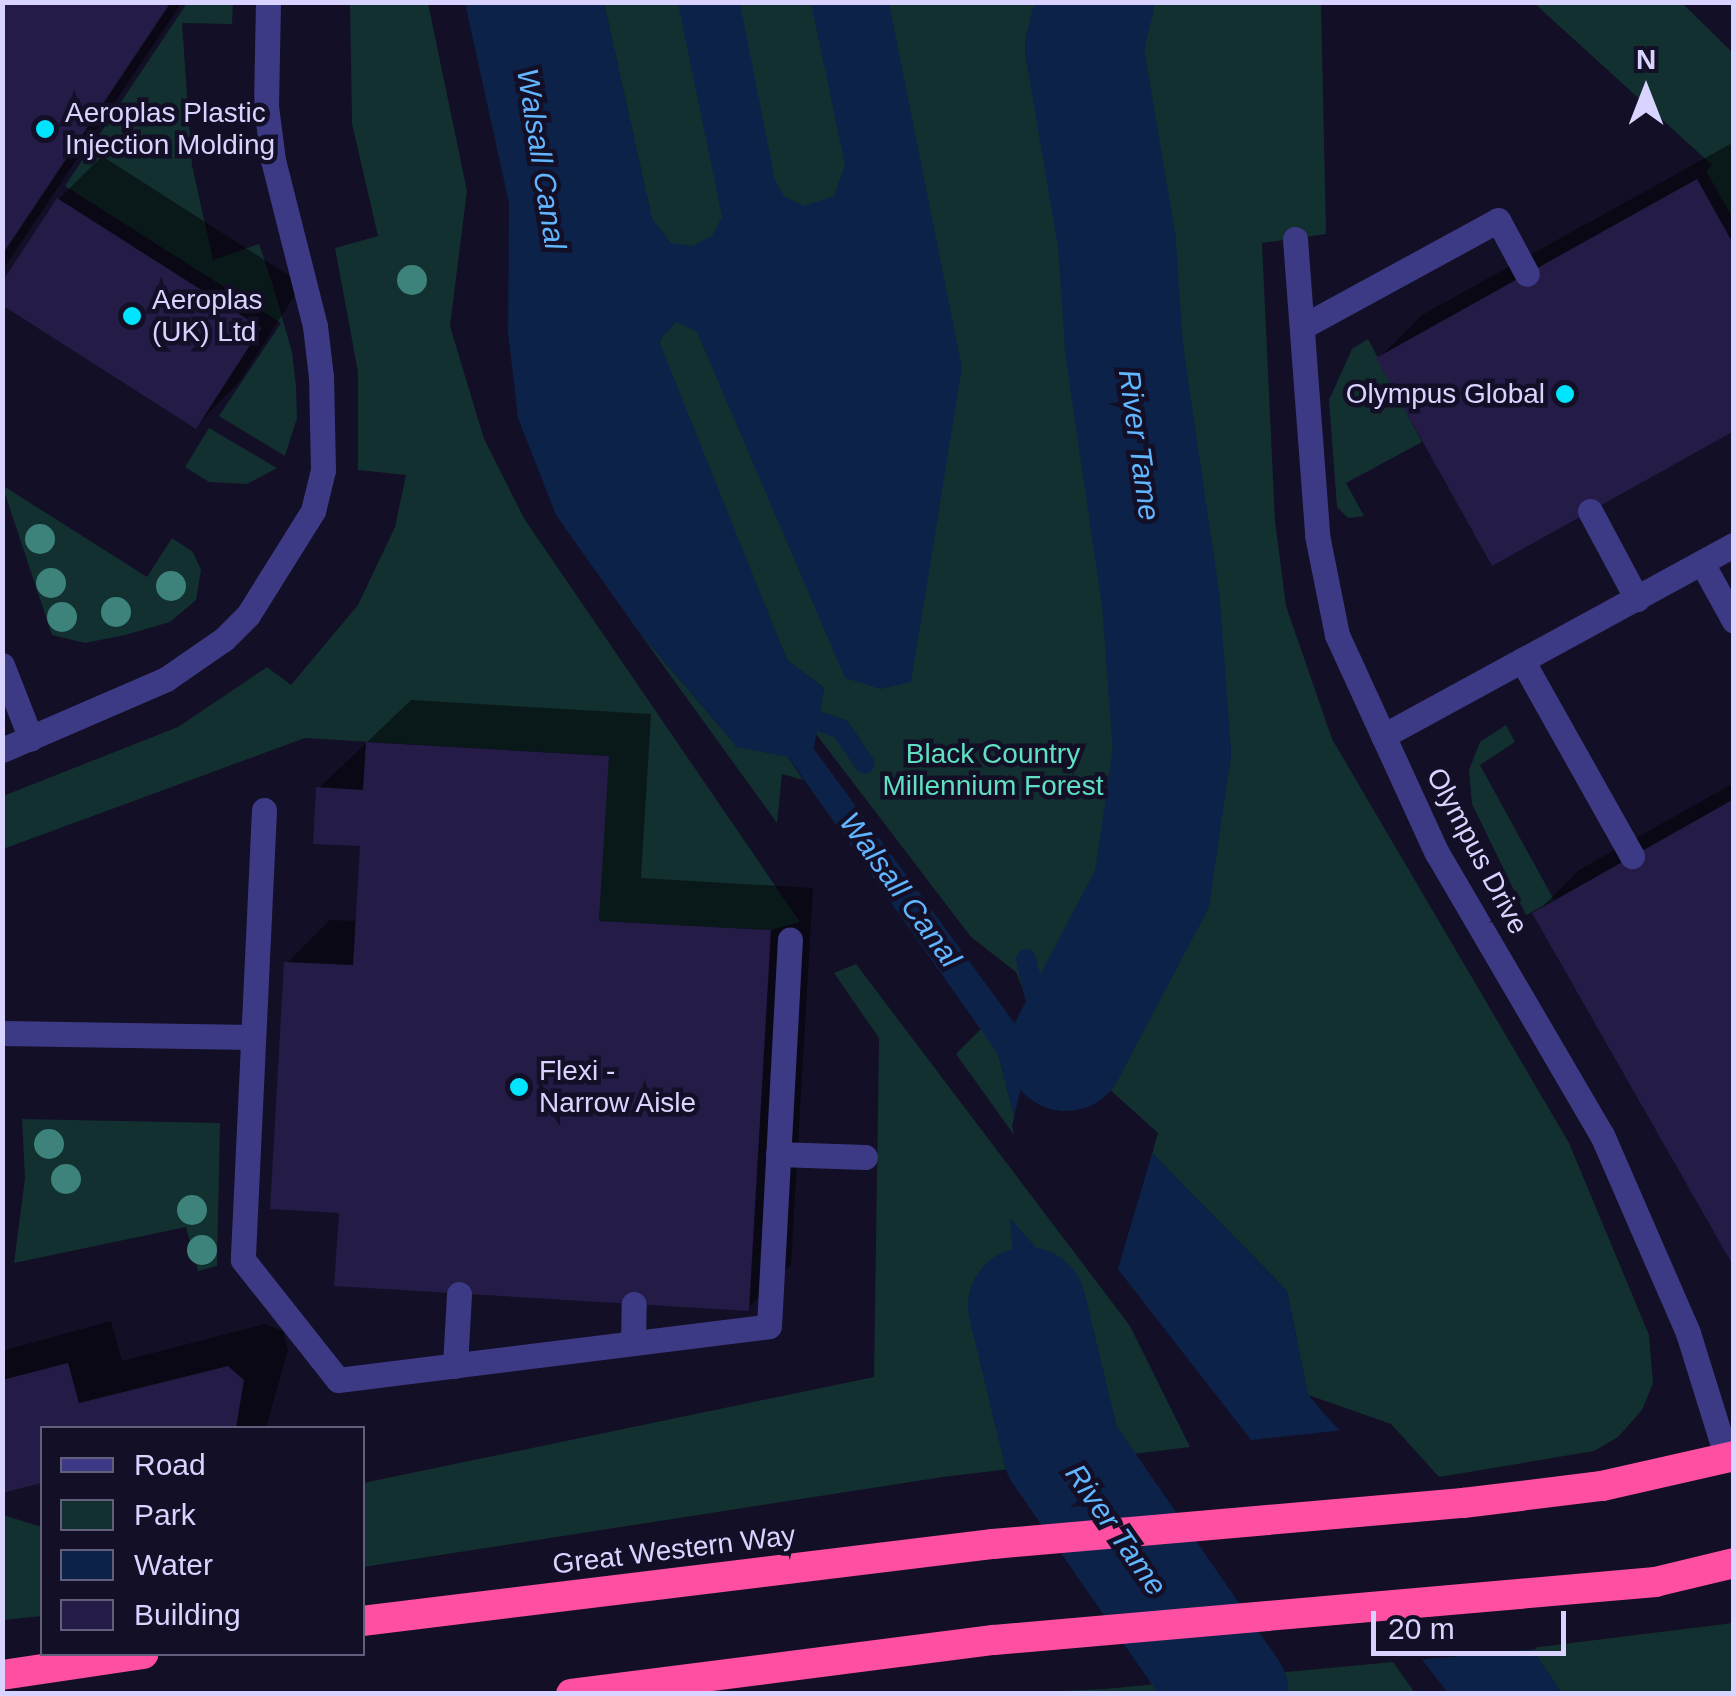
<!DOCTYPE html>
<style>
body{margin:0}
#map{position:relative;width:1736px;height:1696px;overflow:hidden;background:#130f26;font-family:Helvetica,sans-serif}
div>[style]{position:absolute}
.green>*{inset:0;background:#12302f}
.water>*{inset:0;background:#0c2248}
.pier>*{inset:0;background:#130f26}
.shadow>*{inset:0;background:#0007}
.stream>*{height:20px;margin:-10px;padding:0 10px;transform-origin:10px;border-radius:10px;background:#0c2248}
.river>*{height:118px;margin:-59px;padding:0 59px;transform-origin:59px;border-radius:59px;background:#0c2248}
.building>*{inset:0;background:#241b47}
.minor>*{height:25px;margin:-12.5px;padding:0 12.5px;transform-origin:12.5px;border-radius:12.5px;background:#3d3a85}
.highway>*{height:30px;margin:-15px;padding:0 15px;transform-origin:15px;border-radius:15px;background:#ff4fa3}
.trees>*{width:30px;height:30px;margin:-15px;border-radius:50%;background:#3d827b}
.dots>*{width:28px;height:28px;translate:-50% -50%;box-sizing:border-box;border:5px solid #130f26;border-radius:50%}
span{translate:-50% -50%;white-space:nowrap;text-align:center;line-height:1.15;-webkit-text-stroke:9px #130f26;paint-order:stroke}
.poi-label{font-size:28px;color:#d9d4ff}
.left{translate:0 -50%;text-align:left}
.right{translate:-100% -50%;text-align:right}
.park-label{font-size:28px;color:#5fe0c0}
.street-label{font-size:28px;color:#d9d4ff}
.water-label{font-size:30px;color:#62b6ff;font-style:italic}
.frame{position:absolute;inset:0;border:5px solid #d9d4ff;pointer-events:none}
.legend{position:absolute;left:40px;top:1426px;width:325px;height:230px;box-sizing:border-box;background:#130f26;border:2px solid #625e7d;margin:0;padding:12px 18px;list-style:none;font-size:30px;color:#d9d4ff}
.legend li{display:flex;align-items:center;gap:20px;height:50px}
.legend b{width:50px;border:2px solid #625e7d}
.north{position:absolute;left:1596px;top:40px;width:100px;height:100px;-webkit-text-stroke:8px #130f26;paint-order:stroke;rotate:0deg;font-size:28px;font-weight:700;line-height:40px;text-align:center;color:#d9d4ff}
.north::after{content:'';display:block;margin:auto;width:35px;height:45px;background:#d9d4ff;clip-path:polygon(50% 0,100% 100%,50% 72%,0 100%)}
.scale{position:absolute;left:1371px;top:1611px;width:195px;height:45px;box-sizing:border-box;border:5px solid #d9d4ff;border-top:0;padding-left:12px;font-size:30px;line-height:35px;white-space:nowrap;color:#d9d4ff;-webkit-text-stroke:8px #130f26;paint-order:stroke}
</style>
<div id="map">
<div class="green">
<i style="clip-path:polygon(187px 3px,233px 3px,232px 24px,182px 23px,192px 165px,213px 260px,259px 244px,271px 279px,292px 352px,296px 386px,297px 418px,285px 456px,219px 416px,281px 323px,65px 186px)"></i>
<i style="clip-path:polygon(350px 3px,428px 3px,467px 191px,450px 326px,484px 439px,525px 520px,800px 922px,771px 930px,599px 921px,608px 756px,305px 738px,3px 849px,3px 796px,178px 727px,267px 667px,291px 685px,358px 605px,395px 527px,406px 475px,358px 470px,358px 372px,335px 248px,378px 236px,352px 124px)"></i>
<i style="clip-path:polygon(604px 3px,1321px 3px,1326px 234px,1262px 243px,1275px 521px,1286px 606px,1332px 739px,1569px 1143px,1649px 1335px,1653px 1383px,1642px 1410px,1618px 1437px,1594px 1451px,1439px 1477px,1391px 1424px,1308px 1395px,1287px 1291px,1152px 1153px,1158px 1133px,1036px 1023px,1016px 972px,971px 937px,816px 734px,824px 688px,787px 660px,660px 347px,662px 237px,652px 219px)"></i>
<i style="clip-path:polygon(1534px 3px,1682px 3px,1733px 53px,1733px 218px,1706px 171px,1712px 165px)"></i>
<i style="clip-path:polygon(1368px 339px,1422px 442px,1346px 483px,1364px 516px,1348px 518px,1337px 507px,1329px 400px,1352px 349px)"></i>
<i style="clip-path:polygon(209px 428px,277px 468px,247px 484px,209px 482px,185px 467px)"></i>
<i style="clip-path:polygon(2px 485px,147px 577px,172px 538px,193px 552px,201px 570px,196px 600px,170px 622px,125px 635px,85px 643px,52px 635px)"></i>
<i style="clip-path:polygon(636px 628px,737px 747px,787px 756px,803px 780px,782px 774px,777px 823px)"></i>
<i style="clip-path:polygon(1506px 725px,1515px 742px,1480px 765px,1554px 900px,1526px 915px,1472px 804px,1469px 770px,1480px 742px)"></i>
<i style="clip-path:polygon(856px 964px,1130px 1326px,1190px 1447px,943px 1477px,363px 1567px,363px 1483px,874px 1377px,879px 1038px,834px 973px)"></i>
<i style="clip-path:polygon(982px 1028px,998px 1054px,1022px 1146px,956px 1054px)"></i>
<i style="clip-path:polygon(22px 1119px,220px 1123px,217px 1266px,198px 1271px,186px 1227px,14px 1263px,25px 1178px)"></i>
<i style="clip-path:polygon(3px 1515px,42px 1527px,42px 1616px,3px 1620px)"></i>
<i style="clip-path:polygon(1733px 1623px,1733px 1693px,1562px 1693px,1531px 1648px)"></i>
<i style="clip-path:polygon(1393px 1662px,1415px 1693px,1019px 1693px,1105px 1689px)"></i>
</div>
<div class="water">
<i style="clip-path:polygon(465px 3px,604px 3px,652px 219px,671px 243px,692px 246px,712px 236px,722px 217px,678px 3px,740px 3px,775px 180px,784px 196px,804px 206px,834px 196px,845px 165px,811px 3px,889px 3px,962px 368px,911px 682px,881px 689px,845px 678px,697px 332px,676px 322px,659px 341px,787px 660px,824px 688px,814px 749px,1021px 1032px,1043px 1041px,1287px 1291px,1308px 1395px,1531px 1648px,1562px 1693px,1448px 1693px,1022px 1146px,998px 1054px,788px 757px,737px 747px,636px 628px,556px 515px,518px 418px,508px 333px,509px 203px)"></i>
<i style="clip-path:polygon(1010px 1218px,1071px 1287px,1046px 1354px,1084px 1460px,1059px 1463px,1020px 1354px)"></i>
</div>
<div class="pier">
<i style="clip-path:polygon(1034px 1032px,1047px 1037px,1154px 1147px,1116px 1275px,1017px 1147px,1012px 1126px)"></i>
<i style="clip-path:polygon(1345px 1430px,1537px 1649px,1416px 1660px,1243px 1441px)"></i>
</div>
<div class="shadow">
<i style="clip-path:polygon(2px 2px,182px 2px,2px 271px)"></i>
<i style="clip-path:polygon(1734px 142px,1734px 428px,1379px 358px,1422px 315px)"></i>
<i style="clip-path:polygon(102px 156px,302px 284px,239px 382px,196px 426px,2px 287px,59px 199px)"></i>
<i style="clip-path:polygon(411px 700px,651px 714px,641px 878px,813px 888px,791px 1265px,748px 1308px,341px 1210px,287px 963px,330px 920px,358px 921px,362px 844px,319px 788px)"></i>
<i style="clip-path:polygon(1734px 783px,1734px 1262px,1535px 914px,1579px 870px)"></i>
<i style="clip-path:polygon(111px 1321px,122px 1361px,265px 1324px,283px 1331px,288px 1350px,266px 1428px,42px 1428px,42px 1481px,2px 1491px,2px 1351px)"></i>
</div>
<div class="stream">
<i style="left:818px;top:721px;width:24px;rotate:19deg"></i>
<i style="left:841px;top:729px;width:42px;rotate:55.6deg"></i>
<i style="left:1026px;top:959px;width:52px;rotate:76.8deg"></i>
<i style="left:1038px;top:1010px;width:27px;rotate:110deg"></i>
</div>
<div class="river">
<i style="left:1066px;top:1052px;width:184px;rotate:-62.2deg"></i>
<i style="left:1152px;top:889px;width:138px;rotate:-81.7deg"></i>
<i style="left:1172px;top:752px;width:150px;rotate:-94.2deg"></i>
<i style="left:1161px;top:602px;width:258px;rotate:-98.3deg"></i>
<i style="left:1124px;top:347px;width:104px;rotate:-93.9deg"></i>
<i style="left:1117px;top:243px;width:198px;rotate:-99.6deg"></i>
<i style="left:1084px;top:48px;width:47px;rotate:-76.6deg"></i>
<i style="left:1027px;top:1306px;width:149px;rotate:76.4deg"></i>
<i style="left:1062px;top:1451px;width:295px;rotate:55.3deg"></i>
</div>
<div class="building">
<i style="clip-path:polygon(2px 2px,171px 2px,2px 255px)"></i>
<i style="clip-path:polygon(1697px 179px,1734px 245px,1734px 431px,1492px 566px,1376px 358px)"></i>
<i style="clip-path:polygon(57px 198px,261px 328px,196px 429px,2px 305px,2px 282px)"></i>
<i style="clip-path:polygon(366px 742px,609px 756px,599px 921px,771px 930px,749px 1311px,334px 1286px,339px 1213px,270px 1209px,284px 962px,353px 965px,360px 846px,313px 844px,316px 787px,363px 790px)"></i>
<i style="clip-path:polygon(1734px 799px,1734px 1267px,1532px 913px)"></i>
<i style="clip-path:polygon(68px 1363px,79px 1403px,228px 1366px,244px 1380px,236px 1428px,42px 1428px,42px 1483px,2px 1493px,2px 1380px)"></i>
</div>
<div class="minor">
<i style="left:1295px;top:239px;width:297px;rotate:85.7deg"></i>
<i style="left:1317px;top:535px;width:102px;rotate:78.7deg"></i>
<i style="left:1337px;top:635px;width:240px;rotate:65.4deg"></i>
<i style="left:1437px;top:853px;width:327px;rotate:59.7deg"></i>
<i style="left:1602px;top:1135px;width:216px;rotate:66.5deg"></i>
<i style="left:1688px;top:1333px;width:131px;rotate:72.7deg"></i>
<i style="left:1302px;top:327px;width:223px;rotate:-28.6deg"></i>
<i style="left:1498px;top:220px;width:61px;rotate:61.8deg"></i>
<i style="left:1590px;top:511px;width:100px;rotate:61.9deg"></i>
<i style="left:1702px;top:563px;width:66px;rotate:61.1deg"></i>
<i style="left:1522px;top:660px;width:225px;rotate:60.7deg"></i>
<i style="left:2px;top:665px;width:79px;rotate:68.6deg"></i>
<i style="left:1383px;top:736px;width:400px;rotate:-28.6deg"></i>
<i style="left:2px;top:750px;width:179px;rotate:-23.4deg"></i>
<i style="left:166px;top:679px;width:70px;rotate:-34.6deg"></i>
<i style="left:224px;top:639px;width:34px;rotate:-45deg"></i>
<i style="left:248px;top:615px;width:123px;rotate:-58deg"></i>
<i style="left:313px;top:511px;width:42px;rotate:-76.3deg"></i>
<i style="left:323px;top:470px;width:93px;rotate:-91.2deg"></i>
<i style="left:321px;top:377px;width:51px;rotate:-96.7deg"></i>
<i style="left:315px;top:326px;width:171px;rotate:-104.2deg"></i>
<i style="left:273px;top:160px;width:54px;rotate:-97.4deg"></i>
<i style="left:266px;top:106px;width:104px;rotate:-88.9deg"></i>
<i style="left:264px;top:810px;width:450px;rotate:92.7deg"></i>
<i style="left:243px;top:1260px;width:153px;rotate:51.6deg"></i>
<i style="left:338px;top:1380px;width:434px;rotate:-7.1deg"></i>
<i style="left:769px;top:1326px;width:387px;rotate:-86.9deg"></i>
<i style="left:2px;top:1033px;width:251px;rotate:0.9deg"></i>
<i style="left:778px;top:1154px;width:87px;rotate:2deg"></i>
<i style="left:633px;top:1343px;width:39px;rotate:-89deg"></i>
<i style="left:455px;top:1366px;width:72px;rotate:-86.8deg"></i>
</div>
<div class="highway">
<i style="left:362px;top:1621px;width:636px;rotate:-6.96deg"></i>
<i style="left:993px;top:1544px;width:472px;rotate:-5deg"></i>
<i style="left:1463px;top:1503px;width:140px;rotate:-7deg"></i>
<i style="left:1602px;top:1486px;width:135px;rotate:-12.8deg"></i>
<i style="left:2px;top:1675px;width:143px;rotate:-8.5deg"></i>
<i style="left:571px;top:1694px;width:426px;rotate:-7.3deg"></i>
<i style="left:994px;top:1640px;width:664px;rotate:-5.01deg"></i>
<i style="left:1655px;top:1582px;width:81px;rotate:-13.5deg"></i>
</div>
<div class="trees">
<i style="left:412px;top:280px"></i>
<i style="left:40px;top:539px"></i>
<i style="left:51px;top:583px"></i>
<i style="left:171px;top:586px"></i>
<i style="left:116px;top:612px"></i>
<i style="left:62px;top:617px"></i>
<i style="left:49px;top:1144px"></i>
<i style="left:66px;top:1179px"></i>
<i style="left:192px;top:1210px"></i>
<i style="left:202px;top:1250px"></i>
</div>
<div class="dots">
<i style="left:45px;top:129px;background:#00e5ff"></i>
<i style="left:132px;top:316px;background:#00e5ff"></i>
<i style="left:1565px;top:394px;background:#00e5ff"></i>
<i style="left:519px;top:1087px;background:#00e5ff"></i>
</div>
<div class="poi-label">
<span class="left" style="left:65px;top:129px">Aeroplas Plastic<br>Injection Molding</span>
<span class="left" style="left:152px;top:316px">Aeroplas<br>(UK) Ltd</span>
<span class="right" style="left:1545px;top:394px">Olympus Global</span>
<span class="left" style="left:539px;top:1087px">Flexi -<br>Narrow Aisle</span>
</div>
<div class="park-label">
<span style="left:993px;top:770px">Black Country<br>Millennium Forest</span>
</div>
<div class="street-label">
<span style="left:1477px;top:851px;rotate:62deg">Olympus Drive</span>
<span style="left:674px;top:1550px;rotate:-7deg">Great Western Way</span>
</div>
<div class="water-label">
<span style="left:541px;top:159px;rotate:81deg">Walsall Canal</span>
<span style="left:1139px;top:445px;rotate:82deg">River Tame</span>
<span style="left:900px;top:890px;rotate:54deg">Walsall Canal</span>
<span style="left:1116px;top:1530px;rotate:55deg">River Tame</span>
</div>
<div class="frame"></div>
<ul class="legend">
<li><b style="height:12px;background:#3d3a85"></b>Road</li>
<li><b style="height:28px;background:#12302f"></b>Park</li>
<li><b style="height:28px;background:#0c2248"></b>Water</li>
<li><b style="height:28px;background:#241b47"></b>Building</li>
</ul>
<div class="north">N</div>
<div class="scale">20 m</div>
</div>
